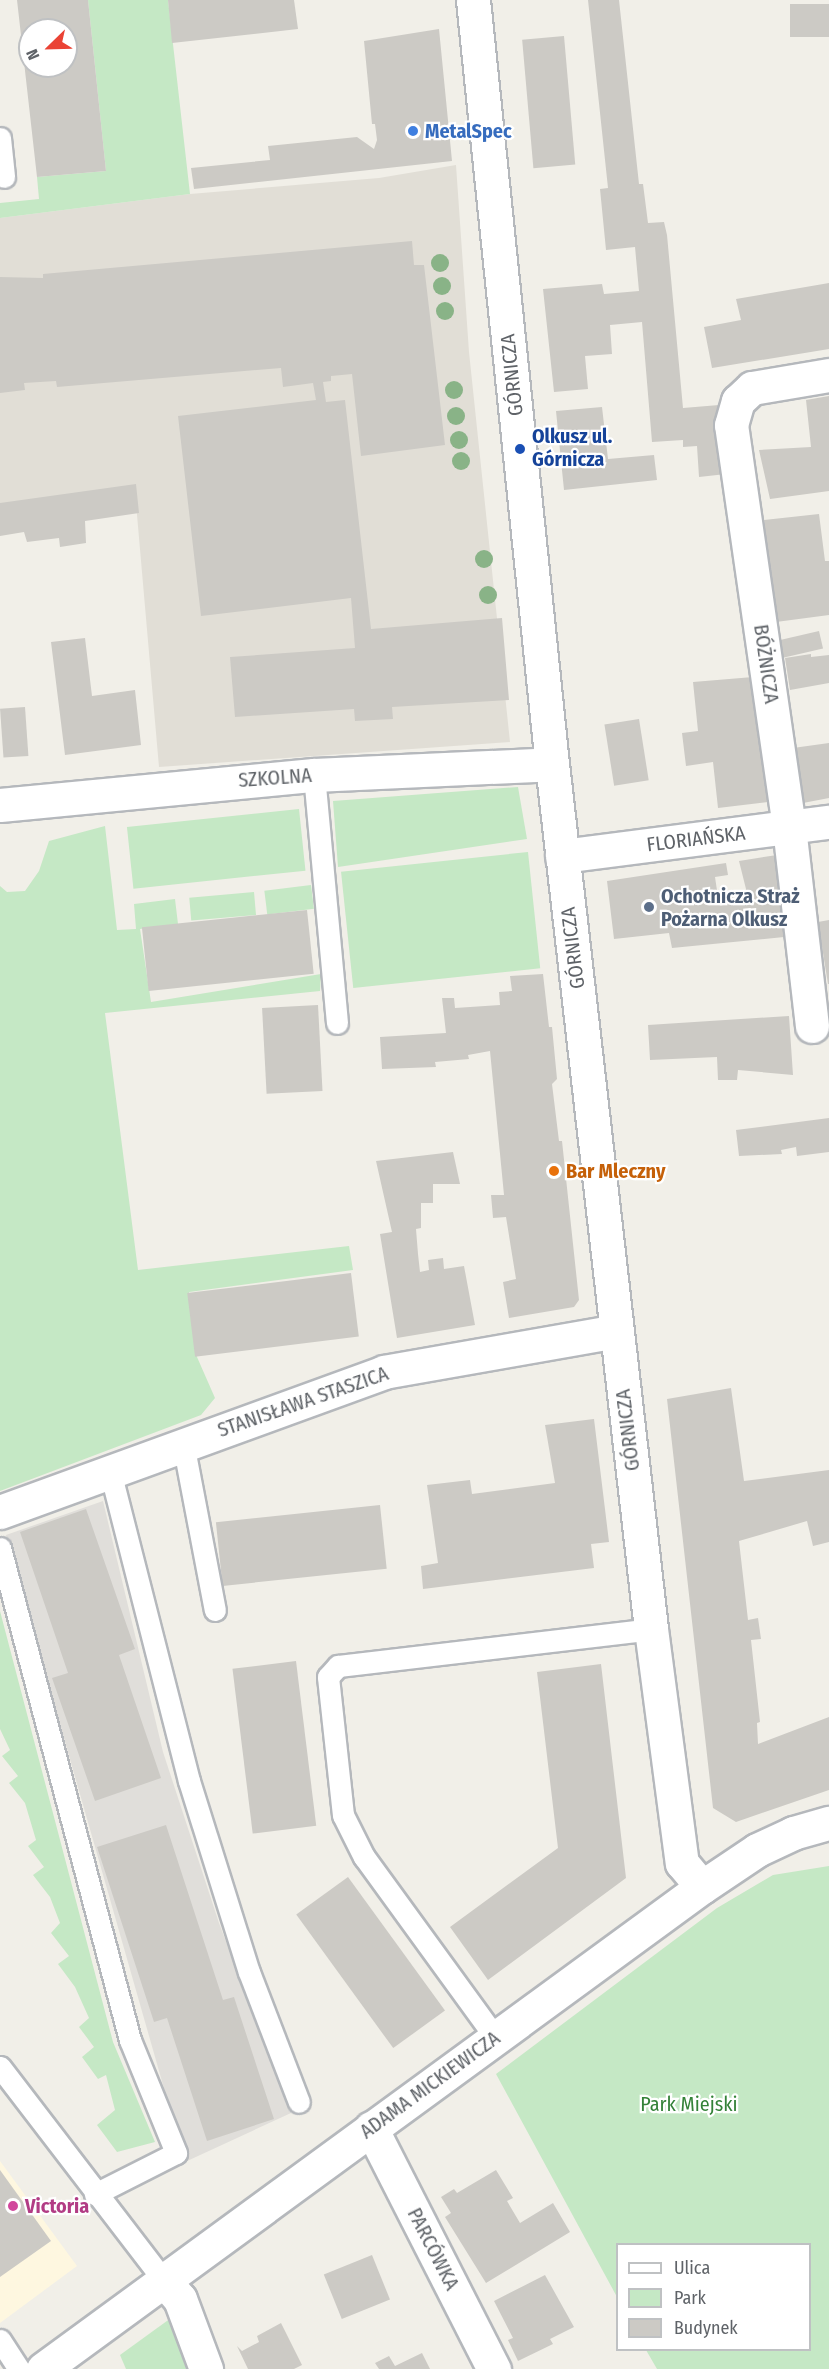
<!DOCTYPE html>
<meta charset="utf-8">
<style>
body{margin:0}
#map{position:relative;width:829px;height:2369px;overflow:hidden;background:#f1efe8;font-family:"Fira Sans Condensed",sans-serif}
div>[style]{position:absolute}
.commercial>*{inset:0;background:#fef7e0}
.industrial>*{inset:0;background:#e0deda}
.education>*{inset:0;background:#e1ded6}
.green>*{inset:0;background:#c5e8c5;transform-origin:0 0}
.building>*{inset:0;background:#cccac5;transform-origin:0 0}
.roads{filter:drop-shadow(2px 0 #b5b8bc) drop-shadow(-2px 0 #b5b8bc) drop-shadow(0 2px #b5b8bc) drop-shadow(0 -2px #b5b8bc)}
.service>*{height:21px;margin:-10.5px;padding:0 10.5px;transform-origin:10.5px;border-radius:10.5px;background:#fff}
.minor>*{height:33px;margin:-16.5px;padding:0 16.5px;transform-origin:16.5px;border-radius:16.5px;background:#fff}
.tertiary>*{height:33px;margin:-16.5px;padding:0 16.5px;transform-origin:16.5px;border-radius:16.5px;background:#fff}
.trees>*{width:18px;height:18px;margin:-9px;border-radius:50%;background:#89b387}
.dots>*{width:16px;height:16px;translate:-50% -50%;box-sizing:border-box;border:3px solid #fff;border-radius:50%}
span{translate:-50% -50%;white-space:nowrap;text-align:center;line-height:1.15;-webkit-text-stroke:4.5px #fff;paint-order:stroke}
.shop-label{font-size:20px;color:#366cbe;font-weight:700}
.left{translate:0 -50%;text-align:left}
.street-label{font-size:20px;color:#5f6368}
.transit-label{font-size:20px;color:#164399;font-weight:700}
.service-label{font-size:20px;color:#4e5e75;font-weight:700}
.food-label{font-size:20px;color:#c56008;font-weight:700}
.park-label{font-size:20px;color:#348238}
.hotel-label{font-size:20px;color:#b23c85;font-weight:700}
.legend{position:absolute;left:616px;top:2243px;width:195px;height:108px;box-sizing:border-box;background:#fff;border:2px solid #bfc1c3;margin:0;padding:8px 10px;list-style:none;font-size:18px;color:#5f6368}
.legend li{display:flex;align-items:center;gap:12px;height:30px}
.legend b{width:30px;border:2px solid #bfc1c3}
.north{position:absolute;left:18px;top:18px;width:60px;height:60px;box-sizing:border-box;background:#fff;border:2px solid #bfc1c3;border-radius:50%;rotate:247deg;font-size:16px;font-weight:700;line-height:24px;text-align:center;color:#5f6368}
.north::after{content:'';display:block;margin:auto;width:21px;height:27px;background:#ea4335;clip-path:polygon(50% 0,100% 100%,50% 72%,0 100%)}
</style>
<div id="map">
<div class="commercial">
<i style="clip-path:polygon(0 2161px,77px 2266px,0 2323px)"></i>
</div>
<div class="industrial">
<i style="clip-path:polygon(103px 1501px,163px 1752px,219px 1923px,291px 2113px,185px 2162px,6px 1535px)"></i>
</div>
<div class="education">
<i style="clip-path:polygon(456px 165px,469px 352px,510px 742px,159px 767px,135px 492px,0 511px,0 218px,190px 194px,379px 178px)"></i>
</div>
<div class="green">
<i style="clip-path:polygon(88px 0,168px 0,190px 194px,0 218px,0 203px,39px 199px,37px 177px,106px 171px)"></i>
<i style="clip-path:polygon(518px 787px,527px 839px,338px 867px,333px 801px)"></i>
<i style="left:299px;top:809px;width:62px;height:173px;rotate:84deg"></i>
<i style="clip-path:polygon(105px 826px,117px 930px,136px 929px,134px 904px,175px 899px,178px 924px,140px 929px,151px 1002px,321px 974px,320px 991px,105px 1013px,138px 1270px,349px 1246px,353px 1270px,189px 1292px,197px 1357px,215px 1398px,201px 1415px,0 1491px,0 886px,7px 892px,25px 891px,39px 871px,49px 841px)"></i>
<i style="left:528px;top:852px;width:117px;height:188px;rotate:84deg"></i>
<i style="left:311px;top:885px;width:24px;height:47px;rotate:83deg"></i>
<i style="left:254px;top:892px;width:23px;height:65px;rotate:85deg"></i>
<i style="clip-path:polygon(0 1611px,113px 2042px,155px 2142px,117px 2152px,97px 2125px,115px 2110px,106px 2075px,98px 2079px,82px 2057px,94px 2047px,79px 2027px,89px 2018px,75px 1987px,58px 1964px,69px 1956px,51px 1933px,60px 1923px,50px 1897px,33px 1875px,44px 1867px,28px 1846px,36px 1840px,25px 1803px,9px 1783px,18px 1776px,2px 1756px,10px 1750px,0 1729px)"></i>
<i style="clip-path:polygon(829px 1866px,829px 2369px,657px 2369px,646px 2350px,810px 2350px,810px 2244px,618px 2244px,617px 2297px,496px 2074px,717px 1908px,773px 1875px)"></i>
<i style="clip-path:polygon(171px 2318px,189px 2369px,126px 2369px,120px 2355px)"></i>
</div>
<div class="building">
<i style="clip-path:polygon(evenodd,17px 0,88px 0,106px 171px,37px 177px,17px 0,30px 30px,66px 30px,66px 66px,30px 66px,30px 30px)"></i>
<i style="clip-path:polygon(168px 0,294px 0,298px 29px,172px 43px)"></i>
<i style="clip-path:polygon(588px 0,619px 0,639px 184px,643px 184px,648px 223px,664px 222px,667px 235px,683px 408px,719px 405px,726px 474px,699px 477px,697px 446px,683px 447px,683px 440px,652px 442px,642px 322px,610px 325px,612px 354px,585px 356px,588px 389px,554px 392px,543px 289px,602px 284px,604px 294px,639px 291px,635px 247px,606px 250px,600px 189px,608px 188px)"></i>
<i style="left:829px;top:4px;width:33px;height:39px;rotate:90deg"></i>
<i style="clip-path:polygon(439px 29px,452px 161px,194px 189px,191px 168px,270px 160px,268px 146px,357px 137px,374px 149px,377px 140px,375px 124px,372px 124px,364px 41px)"></i>
<i style="left:564px;top:36px;width:129px;height:42px;rotate:85deg"></i>
<i style="clip-path:polygon(412px 241px,414px 265px,424px 265px,445px 445px,361px 456px,352px 374px,331px 376px,331px 381px,323px 382px,326px 402px,345px 400px,371px 629px,502px 618px,509px 700px,392px 707px,393px 719px,355px 721px,354px 709px,235px 717px,230px 657px,355px 648px,351px 598px,201px 616px,178px 416px,316px 400px,313px 383px,283px 387px,281px 368px,57px 387px,56px 381px,24px 383px,25px 390px,0 393px,0 277px,43px 278px,43px 274px)"></i>
<i style="clip-path:polygon(829px 283px,829px 349px,712px 368px,704px 327px,741px 320px,736px 299px)"></i>
<i style="clip-path:polygon(829px 396px,829px 491px,770px 499px,759px 450px,811px 447px,806px 400px)"></i>
<i style="clip-path:polygon(602px 407px,608px 459px,654px 455px,657px 480px,564px 490px,556px 411px)"></i>
<i style="clip-path:polygon(136px 484px,139px 513px,85px 521px,86px 543px,60px 547px,59px 538px,27px 542px,24px 532px,0 536px,0 503px)"></i>
<i style="clip-path:polygon(819px 514px,825px 561px,829px 561px,829px 615px,776px 622px,764px 520px)"></i>
<i style="left:819px;top:631px;width:18px;height:41px;rotate:77deg"></i>
<i style="clip-path:polygon(85px 638px,92px 696px,135px 690px,141px 745px,65px 755px,51px 642px)"></i>
<i style="clip-path:polygon(811px 654px,811px 657px,829px 655px,829px 683px,790px 690px,785px 658px)"></i>
<i style="clip-path:polygon(753px 677px,768px 802px,718px 808px,713px 762px,686px 766px,682px 733px,698px 731px,693px 682px)"></i>
<i style="left:25px;top:707px;width:49px;height:25px;rotate:86deg"></i>
<i style="left:639px;top:719px;width:62px;height:35px;rotate:81deg"></i>
<i style="clip-path:polygon(829px 743px,829px 798px,803px 803px,793px 748px)"></i>
<i style="clip-path:polygon(777px 855px,784px 937px,672px 948px,669px 933px,614px 939px,607px 881px,726px 863px,728px 875px,715px 877px,718px 897px,747px 893px,739px 861px)"></i>
<i style="left:307px;top:910px;width:64px;height:166px;rotate:84deg"></i>
<i style="clip-path:polygon(829px 920px,829px 984px,828px 984px,818px 922px)"></i>
<i style="clip-path:polygon(543px 974px,549px 1027px,552px 1027px,557px 1079px,552px 1084px,559px 1141px,562px 1141px,579px 1300px,574px 1307px,509px 1318px,503px 1282px,516px 1279px,506px 1217px,493px 1218px,491px 1195px,504px 1195px,490px 1051px,468px 1055px,469px 1059px,435px 1062px,436px 1067px,382px 1069px,380px 1037px,446px 1033px,442px 998px,454px 998px,455px 1008px,500px 1005px,499px 992px,512px 991px,510px 976px)"></i>
<i style="left:318px;top:1005px;width:86px;height:56px;rotate:87deg"></i>
<i style="clip-path:polygon(789px 1016px,793px 1075px,738px 1070px,737px 1080px,718px 1080px,717px 1057px,650px 1060px,648px 1025px)"></i>
<i style="clip-path:polygon(829px 1118px,829px 1152px,797px 1156px,796px 1147px,781px 1150px,782px 1154px,739px 1156px,736px 1130px)"></i>
<i style="clip-path:polygon(453px 1152px,460px 1184px,433px 1184px,433px 1203px,421px 1203px,421px 1228px,416px 1229px,418px 1254px,420px 1272px,429px 1270px,428px 1260px,443px 1258px,444px 1269px,464px 1266px,475px 1325px,397px 1338px,380px 1234px,392px 1232px,376px 1161px)"></i>
<i style="left:351px;top:1273px;width:64px;height:165px;rotate:83deg"></i>
<i style="clip-path:polygon(731px 1388px,744px 1481px,829px 1470px,829px 1542px,813px 1546px,807px 1521px,739px 1541px,748px 1620px,758px 1618px,761px 1639px,751px 1640px,760px 1722px,757px 1723px,758px 1744px,829px 1717px,829px 1790px,736px 1822px,713px 1808px,667px 1399px)"></i>
<i style="clip-path:polygon(594px 1419px,609px 1542px,591px 1544px,594px 1568px,423px 1589px,421px 1566px,438px 1563px,427px 1485px,470px 1480px,472px 1494px,555px 1483px,545px 1425px)"></i>
<i style="left:380px;top:1505px;width:64px;height:165px;rotate:84deg"></i>
<i style="clip-path:polygon(86px 1509px,135px 1649px,119px 1655px,161px 1778px,95px 1801px,52px 1678px,68px 1673px,20px 1532px)"></i>
<i style="left:296px;top:1661px;width:166px;height:64px;rotate:83deg"></i>
<i style="clip-path:polygon(601px 1664px,626px 1878px,488px 1980px,450px 1927px,558px 1848px,537px 1672px)"></i>
<i style="clip-path:polygon(166px 1825px,223px 2000px,234px 1997px,274px 2119px,207px 2141px,167px 2018px,154px 2022px,97px 1847px)"></i>
<i style="left:348px;top:1877px;width:165px;height:64px;rotate:54deg"></i>
<i style="clip-path:polygon(0 2170px,51px 2241px,0 2277px)"></i>
<i style="clip-path:polygon(496px 2170px,513px 2198px,507px 2201px,520px 2223px,553px 2203px,570px 2232px,486px 2283px,445px 2217px,451px 2213px,441px 2197px,454px 2189px,457px 2193px)"></i>
<i style="left:372px;top:2255px;width:48px;height:52px;rotate:68deg"></i>
<i style="clip-path:polygon(545px 2275px,574px 2327px,550px 2339px,553px 2344px,518px 2361px,508px 2340px,513px 2338px,494px 2301px)"></i>
<i style="clip-path:polygon(281px 2323px,302px 2365px,294px 2369px,248px 2369px,237px 2346px,242px 2351px,259px 2342px,257px 2336px)"></i>
<i style="clip-path:polygon(422px 2353px,430px 2369px,379px 2369px,375px 2363px,389px 2356px,395px 2366px)"></i>
</div>
<div class="roads">
<div class="service">
<i style="left:0;top:138px;width:39px;rotate:84deg"></i>
<i style="left:314px;top:775px;width:249px;rotate:84.7deg"></i>
<i style="left:183px;top:1443px;width:170px;rotate:79.2deg"></i>
<i style="left:110px;top:1471px;width:320px;rotate:75.7deg"></i>
<i style="left:189px;top:1781px;width:200px;rotate:72.6deg"></i>
<i style="left:249px;top:1972px;width:139px;rotate:69deg"></i>
<i style="left:0;top:1548px;width:509px;rotate:75.2deg"></i>
<i style="left:130px;top:2040px;width:122px;rotate:67.8deg"></i>
<i style="left:176px;top:2153px;width:91px;rotate:153.2deg"></i>
<i style="left:495px;top:2037px;width:223px;rotate:-126deg"></i>
<i style="left:364px;top:1857px;width:47px;rotate:-116.6deg"></i>
<i style="left:343px;top:1815px;width:139px;rotate:-96.2deg"></i>
<i style="left:328px;top:1677px;width:15px;rotate:-48deg"></i>
<i style="left:338px;top:1666px;width:315px;rotate:-6.7deg"></i>
<i style="left:0;top:2067px;width:272px;rotate:52.5deg"></i>
<i style="left:0;top:2340px;width:35px;rotate:57deg"></i>
</div>
<div class="minor">
<i style="left:473px;top:0;width:768px;rotate:84.1deg"></i>
<i style="left:552px;top:764px;width:871px;rotate:83.47deg"></i>
<i style="left:651px;top:1629px;width:236px;rotate:82.5deg"></i>
<i style="left:682px;top:1863px;width:31px;rotate:50deg"></i>
<i style="left:0;top:805px;width:315px;rotate:-5.5deg"></i>
<i style="left:314px;top:775px;width:238px;rotate:-2.6deg"></i>
<i style="left:562px;top:856px;width:269px;rotate:-7.3deg"></i>
<i style="left:812px;top:1026px;width:200px;rotate:-96.6deg"></i>
<i style="left:789px;top:827px;width:406px;rotate:-98.2deg"></i>
<i style="left:731px;top:425px;width:25px;rotate:-74deg"></i>
<i style="left:738px;top:401px;width:19px;rotate:-43deg"></i>
<i style="left:752px;top:388px;width:78px;rotate:-9.6deg"></i>
<i style="left:0;top:1512px;width:409px;rotate:-20deg"></i>
<i style="left:384px;top:1372px;width:236px;rotate:-10deg"></i>
<i style="left:371px;top:2128px;width:271px;rotate:63deg"></i>
<i style="left:166px;top:2283px;width:21px;rotate:49deg"></i>
<i style="left:180px;top:2299px;width:75px;rotate:69.6deg"></i>
</div>
<div class="tertiary">
<i style="left:43px;top:2369px;width:816px;rotate:-36.18deg"></i>
<i style="left:702px;top:1887px;width:66px;rotate:-33.9deg"></i>
<i style="left:757px;top:1850px;width:40px;rotate:-25deg"></i>
<i style="left:793px;top:1833px;width:37px;rotate:-16deg"></i>
</div>
</div>
<div class="trees">
<i style="left:440px;top:263px"></i>
<i style="left:442px;top:286px"></i>
<i style="left:445px;top:311px"></i>
<i style="left:454px;top:390px"></i>
<i style="left:456px;top:416px"></i>
<i style="left:459px;top:440px"></i>
<i style="left:461px;top:461px"></i>
<i style="left:484px;top:559px"></i>
<i style="left:488px;top:595px"></i>
</div>
<div class="dots">
<i style="left:413px;top:131px;background:#3f7fe0"></i>
<i style="left:520px;top:449px;background:#1a4fb4"></i>
<i style="left:649px;top:907px;background:#5c6f8a"></i>
<i style="left:554px;top:1171px;background:#e8710a"></i>
<i style="left:13px;top:2206px;background:#d1479c"></i>
</div>
<div class="shop-label">
<span class="left" style="left:425px;top:131px">MetalSpec</span>
</div>
<div class="street-label">
<span style="left:512px;top:375px;rotate:-96deg">GÓRNICZA</span>
<span style="left:766px;top:664px;rotate:82deg">BÓŻNICZA</span>
<span style="left:275px;top:778px;rotate:-4deg">SZKOLNA</span>
<span style="left:696px;top:839px;rotate:-7deg">FLORIAŃSKA</span>
<span style="left:573px;top:948px;rotate:-97deg">GÓRNICZA</span>
<span style="left:303px;top:1402px;rotate:-19deg">STANISŁAWA STASZICA</span>
<span style="left:628px;top:1430px;rotate:-97deg">GÓRNICZA</span>
<span style="left:430px;top:2085px;rotate:-36deg">ADAMA MICKIEWICZA</span>
<span style="left:433px;top:2249px;rotate:63deg">PARCÓWKA</span>
</div>
<div class="transit-label">
<span class="left" style="left:532px;top:448px">Olkusz ul.<br>Górnicza</span>
</div>
<div class="service-label">
<span class="left" style="left:661px;top:908px">Ochotnicza Straż<br>Pożarna Olkusz</span>
</div>
<div class="food-label">
<span class="left" style="left:566px;top:1171px">Bar Mleczny</span>
</div>
<div class="park-label">
<span style="left:689px;top:2104px">Park Miejski</span>
</div>
<div class="hotel-label">
<span class="left" style="left:25px;top:2206px">Victoria</span>
</div>
<ul class="legend">
<li><b style="height:8px;background:#fff"></b>Ulica</li>
<li><b style="height:16px;background:#c5e8c5"></b>Park</li>
<li><b style="height:16px;background:#cccac5"></b>Budynek</li>
</ul>
<div class="north">N</div>
</div>
